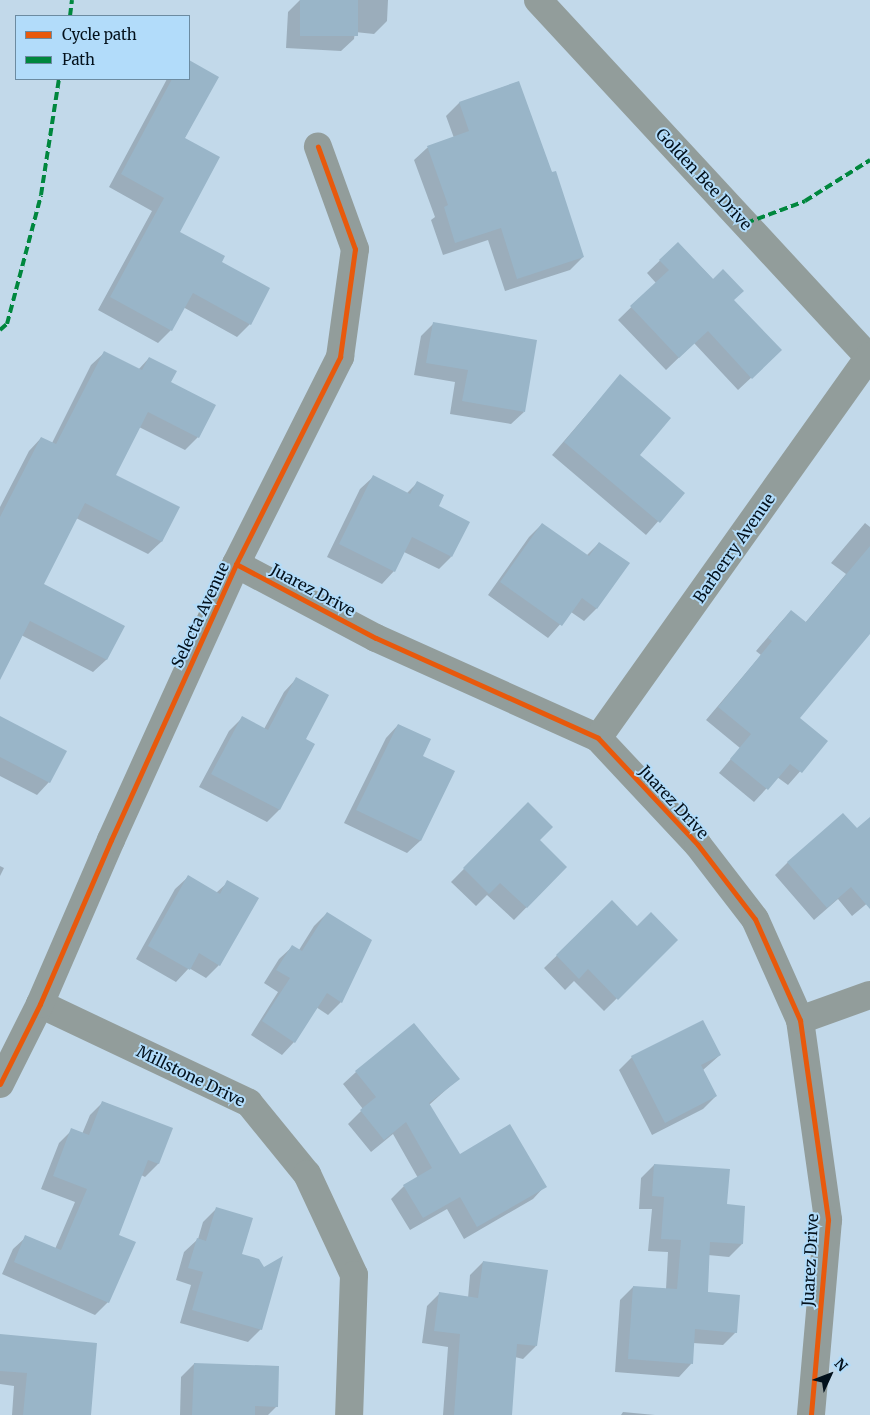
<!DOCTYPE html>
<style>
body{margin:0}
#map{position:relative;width:870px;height:1415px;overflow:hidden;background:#c2d9ea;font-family:Merriweather,serif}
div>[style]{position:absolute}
.shadow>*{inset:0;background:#0003}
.building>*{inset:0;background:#99b5c8;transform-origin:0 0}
.minor>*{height:28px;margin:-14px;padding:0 14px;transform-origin:14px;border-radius:14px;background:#929d9b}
.quiet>*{height:4px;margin-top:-2px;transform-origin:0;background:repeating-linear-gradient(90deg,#00873e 0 8px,transparent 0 12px)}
.cycleway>*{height:5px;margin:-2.5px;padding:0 2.5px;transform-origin:2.5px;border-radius:2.5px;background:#e8590c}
span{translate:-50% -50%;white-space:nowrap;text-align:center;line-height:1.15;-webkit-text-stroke:4px #b2dcfa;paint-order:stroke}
.street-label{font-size:16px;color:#03111c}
.legend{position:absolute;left:15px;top:15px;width:175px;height:65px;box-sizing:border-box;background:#b2dcfa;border:1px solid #6c8ba1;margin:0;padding:6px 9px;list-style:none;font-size:15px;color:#03111c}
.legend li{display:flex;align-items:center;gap:10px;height:25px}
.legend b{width:25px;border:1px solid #6c8ba1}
.north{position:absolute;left:805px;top:1350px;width:50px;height:50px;-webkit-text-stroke:4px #b2dcfa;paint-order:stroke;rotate:47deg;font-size:14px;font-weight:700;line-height:20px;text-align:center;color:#03111c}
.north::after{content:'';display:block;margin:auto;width:18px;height:22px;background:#03111c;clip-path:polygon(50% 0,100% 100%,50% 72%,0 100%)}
</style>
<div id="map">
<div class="shadow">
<i style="clip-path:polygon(300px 0,388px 0,387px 21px,374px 34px,355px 32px,354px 39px,341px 51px,286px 48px,288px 12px)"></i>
<i style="clip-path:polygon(189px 62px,217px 77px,184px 139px,179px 232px,220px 262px,250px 324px,237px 337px,183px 307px,171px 330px,158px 343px,98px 310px,152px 211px,109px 187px,167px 79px,189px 79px)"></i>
<i style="clip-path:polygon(518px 82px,583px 257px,570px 270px,505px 291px,488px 240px,443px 255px,431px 220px,435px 217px,414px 160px,427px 148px,454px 138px,446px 116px,459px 103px)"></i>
<i style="clip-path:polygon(678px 243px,733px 300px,767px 363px,738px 390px,694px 343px,666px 370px,618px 320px,656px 283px,647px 273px)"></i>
<i style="clip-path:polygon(434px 323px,524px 412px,511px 424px,450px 414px,455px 382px,414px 375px,421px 336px)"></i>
<i style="clip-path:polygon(104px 353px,138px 370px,149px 358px,170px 382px,198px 437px,185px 450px,139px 427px,114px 475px,178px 508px,161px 542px,148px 554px,76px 518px,42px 585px,123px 626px,106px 660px,93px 672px,21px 635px,0 678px,0 507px,29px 451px,41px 438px,52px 443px,91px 365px)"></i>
<i style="clip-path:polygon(620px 376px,638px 455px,683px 493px,646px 535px,552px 455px)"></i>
<i style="clip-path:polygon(373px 477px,406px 494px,417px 483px,438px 507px,451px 557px,439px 569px,404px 552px,394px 571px,382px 584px,327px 557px,360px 489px)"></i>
<i style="clip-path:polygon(865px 523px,870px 527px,870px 633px,798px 718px,826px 742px,788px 785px,777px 777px,754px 802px,719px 773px,740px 748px,706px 720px,761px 655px,756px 651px,779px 624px,791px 611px,805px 623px,846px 574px,831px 563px)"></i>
<i style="clip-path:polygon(542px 524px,586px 556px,599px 543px,628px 564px,596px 609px,584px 621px,571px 612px,548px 638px,488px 595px,529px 537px)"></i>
<i style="clip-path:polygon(296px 679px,304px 740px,313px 745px,279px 810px,267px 822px,199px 787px,229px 731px,242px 718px,264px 729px,284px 692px)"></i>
<i style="clip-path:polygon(0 717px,49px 782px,37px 795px,0 776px)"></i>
<i style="clip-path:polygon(398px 725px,421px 756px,453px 772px,420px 841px,407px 853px,344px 823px,386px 738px)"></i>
<i style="clip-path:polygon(528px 804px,538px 840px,566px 867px,514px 920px,487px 895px,476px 906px,451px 882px)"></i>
<i style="clip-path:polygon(870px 825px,870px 901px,852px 916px,838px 899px,814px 920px,775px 875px,788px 862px)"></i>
<i style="clip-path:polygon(0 866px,4px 868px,0 876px)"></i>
<i style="clip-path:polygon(188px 877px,216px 893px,228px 882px,219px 965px,206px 978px,189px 968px,176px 982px,136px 959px,175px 889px)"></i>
<i style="clip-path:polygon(612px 902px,637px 928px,676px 940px,604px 1011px,574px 981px,565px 990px,544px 968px)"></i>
<i style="clip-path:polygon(327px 913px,341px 1002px,328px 1015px,316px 1007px,294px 1042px,282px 1055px,251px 1035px,278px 992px,264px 983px,279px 959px,292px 947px,299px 950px,314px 926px)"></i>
<i style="clip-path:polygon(720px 1055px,703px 1070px,716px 1096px,703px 1109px,652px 1135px,619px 1070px,632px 1057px)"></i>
<i style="clip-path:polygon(356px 1072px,458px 1079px,429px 1105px,459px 1155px,545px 1186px,533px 1199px,464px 1239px,447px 1209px,410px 1230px,391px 1199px,404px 1186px,418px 1178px,393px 1134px,371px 1152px,348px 1124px,363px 1109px,343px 1084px)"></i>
<i style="clip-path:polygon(103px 1102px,171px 1129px,158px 1164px,145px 1177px,141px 1175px,118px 1236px,108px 1302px,95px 1315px,2px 1274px,13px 1249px,26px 1237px,55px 1249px,75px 1202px,41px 1189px,59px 1143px,72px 1130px,82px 1134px,90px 1115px)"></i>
<i style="clip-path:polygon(654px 1165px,726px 1205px,742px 1244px,729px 1257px,708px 1255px,706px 1293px,736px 1332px,723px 1345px,693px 1343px,691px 1364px,679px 1377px,615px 1372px,620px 1300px,633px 1287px,666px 1289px,668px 1252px,648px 1251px,652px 1209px,639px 1209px,641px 1178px)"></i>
<i style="clip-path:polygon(216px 1209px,241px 1255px,261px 1329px,248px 1342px,180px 1323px,191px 1285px,176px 1280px,184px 1252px,198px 1239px,203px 1222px)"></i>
<i style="clip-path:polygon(483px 1262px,536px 1346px,523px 1359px,515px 1357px,511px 1415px,443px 1415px,448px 1347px,422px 1343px,427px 1306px,439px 1294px,468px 1298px,470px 1275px)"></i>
<i style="clip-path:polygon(0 1335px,89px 1415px,12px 1415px,14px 1386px,0 1384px)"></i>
<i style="clip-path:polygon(194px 1364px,277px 1406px,268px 1415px,180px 1415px,181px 1377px)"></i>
<i style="clip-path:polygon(623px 1412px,655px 1415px,621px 1415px)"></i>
</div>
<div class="building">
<i style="left:300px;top:0;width:58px;height:36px"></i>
<i style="clip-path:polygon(189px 60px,219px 77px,185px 138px,220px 157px,180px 232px,225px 256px,222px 262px,270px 288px,251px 325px,193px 293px,172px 331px,110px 297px,164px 198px,121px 174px,172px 79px,189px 79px)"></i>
<i style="clip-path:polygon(519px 81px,552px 172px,556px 171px,584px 257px,517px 279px,501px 228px,455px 243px,444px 207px,448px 205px,427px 146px,469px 131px,459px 102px)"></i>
<i style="clip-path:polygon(678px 242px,713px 279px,723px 269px,744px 291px,734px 300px,782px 350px,752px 379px,708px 331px,679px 358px,630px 306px,669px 270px,659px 260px)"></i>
<i style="clip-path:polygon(433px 322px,537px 340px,525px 412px,462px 401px,468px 370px,426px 363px)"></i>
<i style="clip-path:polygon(104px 351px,142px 370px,149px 357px,177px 371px,171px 382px,216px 405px,199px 438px,148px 412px,116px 475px,180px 507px,162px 542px,85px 503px,44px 584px,125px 626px,107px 660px,30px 621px,0 680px,0 517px,41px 437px,56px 444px)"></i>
<i style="clip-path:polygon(620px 374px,671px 418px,640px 455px,685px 493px,660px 523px,564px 442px)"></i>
<i style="clip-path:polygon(373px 475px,410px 494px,417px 481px,444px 495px,439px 506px,470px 522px,452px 557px,412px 537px,395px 572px,339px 544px)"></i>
<i style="clip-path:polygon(542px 523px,589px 556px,599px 542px,630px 563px,597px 609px,582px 598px,562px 626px,500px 582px)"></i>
<i style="clip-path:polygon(870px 546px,870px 634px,800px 718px,828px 741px,802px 773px,790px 764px,768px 790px,730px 759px,751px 734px,718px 707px,772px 641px,768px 638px,791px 610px,806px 622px)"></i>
<i style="clip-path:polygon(296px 677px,329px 695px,306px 739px,315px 744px,280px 810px,211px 774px,242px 716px,268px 730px)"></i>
<i style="clip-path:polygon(0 716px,67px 751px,50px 783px,0 757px)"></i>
<i style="clip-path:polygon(398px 724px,431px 739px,423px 756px,455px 771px,421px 841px,356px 810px)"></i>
<i style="clip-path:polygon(528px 802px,553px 827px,540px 840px,567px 867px,527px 908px,500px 883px,489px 894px,463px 868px)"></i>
<i style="clip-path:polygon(843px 813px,857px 828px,870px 817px,870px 909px,851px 887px,827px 908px,787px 862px)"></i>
<i style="clip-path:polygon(188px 875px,220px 894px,227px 880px,259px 898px,220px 966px,199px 953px,190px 970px,148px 946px)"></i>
<i style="clip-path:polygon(612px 900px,637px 926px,651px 912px,678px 940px,618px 1000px,588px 969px,579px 979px,556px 955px)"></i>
<i style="clip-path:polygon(327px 912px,372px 940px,342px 1003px,327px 993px,295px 1043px,262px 1021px,290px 978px,276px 970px,292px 945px,302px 951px)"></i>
<i style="clip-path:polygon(703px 1020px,721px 1055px,701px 1065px,717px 1096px,665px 1123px,631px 1056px)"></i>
<i style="clip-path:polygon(414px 1023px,460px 1079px,429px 1103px,460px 1154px,510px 1124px,547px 1187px,477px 1227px,460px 1197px,423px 1218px,403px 1185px,432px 1168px,406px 1122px,384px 1140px,360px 1110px,376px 1097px,355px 1071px)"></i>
<i style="clip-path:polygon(102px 1101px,173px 1128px,159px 1164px,148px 1160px,119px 1235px,136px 1242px,109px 1303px,14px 1262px,25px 1235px,61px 1250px,87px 1189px,53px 1176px,71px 1128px,89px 1135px)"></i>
<i style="clip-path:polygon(654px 1164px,730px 1169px,727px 1204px,745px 1206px,743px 1244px,710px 1242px,708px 1292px,740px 1295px,737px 1333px,695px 1329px,693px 1364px,628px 1359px,633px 1286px,677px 1289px,681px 1240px,661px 1239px,664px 1197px,652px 1196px)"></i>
<i style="clip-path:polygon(216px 1207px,253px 1218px,242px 1254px,259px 1259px,264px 1267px,283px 1256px,262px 1330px,192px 1310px,203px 1272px,188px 1268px,197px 1238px,206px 1241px)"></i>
<i style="clip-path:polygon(483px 1261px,548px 1270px,537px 1346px,517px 1344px,512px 1415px,454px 1415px,460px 1334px,434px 1331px,439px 1292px,478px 1298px)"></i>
<i style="clip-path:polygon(0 1334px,97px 1343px,91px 1415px,23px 1415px,27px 1373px,0 1371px)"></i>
<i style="clip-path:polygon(194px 1363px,279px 1366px,278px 1407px,255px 1406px,255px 1415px,192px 1415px)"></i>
</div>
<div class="minor">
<i style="left:538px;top:0;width:488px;rotate:47.2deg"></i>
<i style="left:236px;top:564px;width:158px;rotate:27.9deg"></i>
<i style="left:376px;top:638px;width:243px;rotate:24.2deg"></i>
<i style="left:598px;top:738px;width:146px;rotate:46.9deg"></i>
<i style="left:698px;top:845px;width:93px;rotate:52.4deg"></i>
<i style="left:755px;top:919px;width:111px;rotate:66deg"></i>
<i style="left:800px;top:1020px;width:202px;rotate:82deg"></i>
<i style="left:828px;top:1220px;width:196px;rotate:95deg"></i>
<i style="left:598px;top:738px;width:468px;rotate:-54.6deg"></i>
<i style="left:40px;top:1004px;width:231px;rotate:25.3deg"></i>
<i style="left:249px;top:1103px;width:92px;rotate:50.8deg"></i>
<i style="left:307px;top:1174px;width:111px;rotate:65deg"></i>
<i style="left:354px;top:1275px;width:140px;rotate:92deg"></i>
<i style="left:800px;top:1020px;width:74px;rotate:-19.7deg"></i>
<i style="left:0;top:1084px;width:89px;rotate:-63.4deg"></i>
<i style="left:40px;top:1004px;width:179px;rotate:-66.6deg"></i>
<i style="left:111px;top:840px;width:303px;rotate:-65.6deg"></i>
<i style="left:236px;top:564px;width:232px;rotate:-63.3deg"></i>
<i style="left:340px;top:357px;width:109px;rotate:-82.1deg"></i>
<i style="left:355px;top:249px;width:109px;rotate:-109.9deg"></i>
</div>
<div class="quiet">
<i style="left:70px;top:16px;width:16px;rotate:-83deg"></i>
<i style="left:746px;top:223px;width:63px;rotate:-20.4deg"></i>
<i style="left:805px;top:201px;width:77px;rotate:-32.2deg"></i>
<i style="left:0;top:330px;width:9px;rotate:-41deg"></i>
<i style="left:7px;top:324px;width:133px;rotate:-75.2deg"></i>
<i style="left:41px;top:195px;width:117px;rotate:-81.2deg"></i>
</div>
<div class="cycleway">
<i style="left:236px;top:564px;width:158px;rotate:27.9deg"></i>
<i style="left:376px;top:638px;width:243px;rotate:24.2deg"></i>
<i style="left:598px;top:738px;width:146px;rotate:46.9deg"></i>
<i style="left:698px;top:845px;width:93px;rotate:52.4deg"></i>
<i style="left:755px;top:919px;width:111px;rotate:66deg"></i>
<i style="left:800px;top:1020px;width:202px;rotate:82deg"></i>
<i style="left:828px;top:1220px;width:196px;rotate:95deg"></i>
<i style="left:0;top:1084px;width:89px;rotate:-63.4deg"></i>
<i style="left:40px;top:1004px;width:179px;rotate:-66.6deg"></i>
<i style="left:111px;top:840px;width:303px;rotate:-65.6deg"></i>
<i style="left:236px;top:564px;width:232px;rotate:-63.3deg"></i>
<i style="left:340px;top:357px;width:109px;rotate:-82.1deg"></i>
<i style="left:355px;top:249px;width:109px;rotate:-109.9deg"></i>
</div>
<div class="street-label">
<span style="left:704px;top:179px;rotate:47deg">Golden Bee Drive</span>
<span style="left:734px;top:548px;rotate:-55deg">Barberry Avenue</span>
<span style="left:313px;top:590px;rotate:28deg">Juarez Drive</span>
<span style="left:200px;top:615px;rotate:-65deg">Selecta Avenue</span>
<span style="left:674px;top:802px;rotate:47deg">Juarez Drive</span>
<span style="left:191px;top:1076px;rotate:26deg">Millstone Drive</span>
<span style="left:810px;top:1260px;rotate:-87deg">Juarez Drive</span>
</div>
<ul class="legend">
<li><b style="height:6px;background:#e8590c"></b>Cycle path</li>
<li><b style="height:6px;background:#00873e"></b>Path</li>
</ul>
<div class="north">N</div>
</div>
